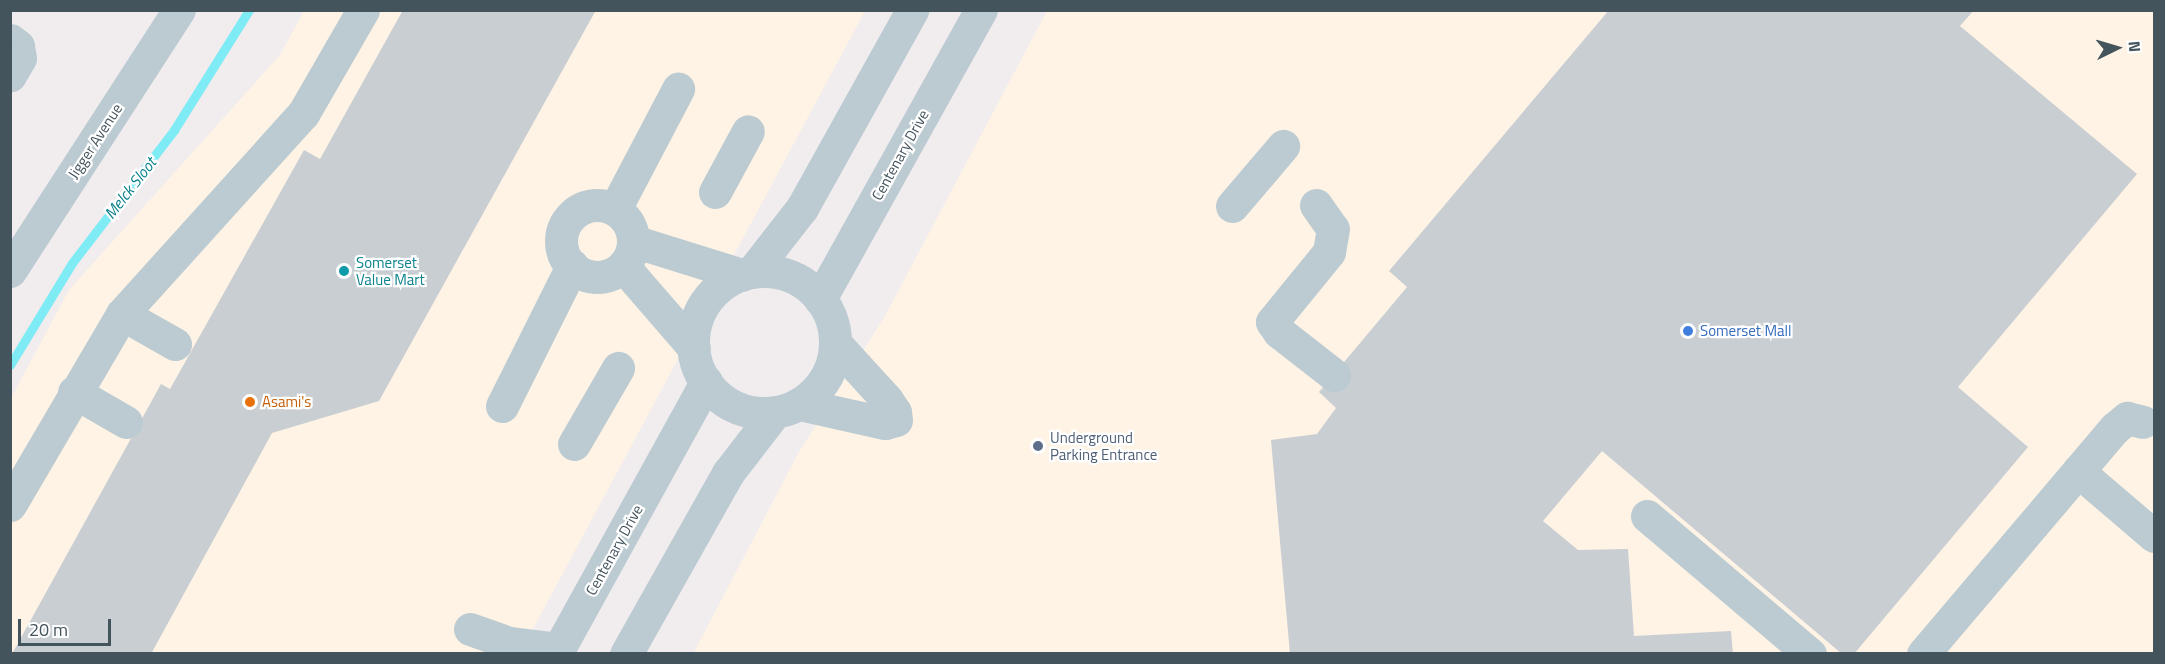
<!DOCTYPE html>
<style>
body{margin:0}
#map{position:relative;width:2165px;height:664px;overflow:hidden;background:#f1edee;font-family:"Titillium Web",sans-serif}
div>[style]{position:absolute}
.commercial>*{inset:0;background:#fef3e4}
.stream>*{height:9px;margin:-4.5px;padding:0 4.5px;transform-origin:4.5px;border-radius:4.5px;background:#7febf5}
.building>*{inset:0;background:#c9ced3}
.minor>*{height:33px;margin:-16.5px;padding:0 16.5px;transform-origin:16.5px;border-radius:16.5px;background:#bccbd2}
.minor>.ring{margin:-16.5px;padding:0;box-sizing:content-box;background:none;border:33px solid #bccbd2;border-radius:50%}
.dots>*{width:16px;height:16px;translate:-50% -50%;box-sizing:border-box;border:3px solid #fff;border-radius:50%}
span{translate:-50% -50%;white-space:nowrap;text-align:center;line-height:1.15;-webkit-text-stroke:4.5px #fff;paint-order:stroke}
.street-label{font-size:15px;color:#44545d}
.culture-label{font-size:15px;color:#0d838f}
.left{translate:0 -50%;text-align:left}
.shop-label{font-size:15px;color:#366cbe}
.food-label{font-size:15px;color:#c56008}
.service-label{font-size:15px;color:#4e5e75}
.water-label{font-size:16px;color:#047f8b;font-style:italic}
.frame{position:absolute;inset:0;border:12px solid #44545d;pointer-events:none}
.north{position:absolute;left:2087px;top:18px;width:60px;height:60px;-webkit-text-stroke:4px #fff;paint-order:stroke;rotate:85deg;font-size:16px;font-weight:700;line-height:24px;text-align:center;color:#44545d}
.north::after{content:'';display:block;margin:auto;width:21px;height:27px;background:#44545d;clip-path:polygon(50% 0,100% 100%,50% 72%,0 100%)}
.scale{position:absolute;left:18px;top:619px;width:93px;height:27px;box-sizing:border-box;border:3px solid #44545d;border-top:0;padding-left:8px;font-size:18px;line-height:21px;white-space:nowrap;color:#44545d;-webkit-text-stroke:4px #fff;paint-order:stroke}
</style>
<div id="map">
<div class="commercial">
<i style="clip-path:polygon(304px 11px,865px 11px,520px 653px,11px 654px,11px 398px,69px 290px,280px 55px)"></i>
<i style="clip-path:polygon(1047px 11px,2154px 11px,2154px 653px,693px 654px,799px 452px,885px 316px)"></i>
</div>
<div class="stream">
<i style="left:10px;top:365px;width:119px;rotate:-58.7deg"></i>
<i style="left:72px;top:263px;width:168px;rotate:-52.5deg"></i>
<i style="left:174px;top:130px;width:142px;rotate:-58deg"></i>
</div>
<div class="building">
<i style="clip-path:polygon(403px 10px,596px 10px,379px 401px,272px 433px,151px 654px,12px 654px,161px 384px,170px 389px,304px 150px,320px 159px)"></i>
<i style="clip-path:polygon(1609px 10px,1974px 10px,1960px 26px,2137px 174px,1958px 387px,2028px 447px,1854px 654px,1842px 654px,1602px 451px,1543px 521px,1578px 550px,1628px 549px,1634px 636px,1731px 631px,1733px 654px,1290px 654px,1271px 440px,1317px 434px,1336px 408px,1319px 392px,1407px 287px,1389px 271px)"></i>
</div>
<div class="minor">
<i style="left:10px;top:40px;width:10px;rotate:37deg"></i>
<i style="left:18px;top:46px;width:12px;rotate:81deg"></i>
<i style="left:20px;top:58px;width:20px;rotate:120deg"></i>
<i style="left:715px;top:192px;width:69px;rotate:-61.6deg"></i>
<i style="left:1316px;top:205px;width:29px;rotate:55deg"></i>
<i style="left:1333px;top:229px;width:23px;rotate:100deg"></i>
<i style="left:1329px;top:252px;width:90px;rotate:129.2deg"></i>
<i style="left:1272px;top:322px;width:12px;rotate:55deg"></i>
<i style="left:1279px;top:332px;width:70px;rotate:38deg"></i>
<i class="ring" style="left:561px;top:205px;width:39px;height:39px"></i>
<i style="left:1232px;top:206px;width:79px;rotate:-49.6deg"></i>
<i style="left:615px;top:209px;width:136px;rotate:-62.3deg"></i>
<i style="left:633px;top:241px;width:114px;rotate:17.3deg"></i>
<i style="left:623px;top:266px;width:108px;rotate:49.1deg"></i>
<i style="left:10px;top:271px;width:311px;rotate:-57.1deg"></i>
<i class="ring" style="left:693px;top:271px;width:109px;height:109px"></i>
<i style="left:752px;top:272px;width:81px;rotate:-52deg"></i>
<i style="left:802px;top:208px;width:227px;rotate:-60.9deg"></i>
<i style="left:820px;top:299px;width:331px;rotate:-60.9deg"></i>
<i style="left:122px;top:314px;width:61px;rotate:29.5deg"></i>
<i style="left:74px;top:392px;width:60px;rotate:30deg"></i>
<i style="left:799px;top:404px;width:88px;rotate:12.5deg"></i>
<i style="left:885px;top:423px;width:11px;rotate:-15deg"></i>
<i style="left:896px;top:420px;width:8px;rotate:-97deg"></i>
<i style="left:895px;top:412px;width:14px;rotate:-124deg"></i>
<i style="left:887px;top:400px;width:77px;rotate:-132.4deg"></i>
<i style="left:502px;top:406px;width:157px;rotate:-63.4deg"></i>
<i style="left:574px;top:444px;width:88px;rotate:-59.9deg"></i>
<i style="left:2078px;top:471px;width:100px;rotate:40.5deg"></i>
<i style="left:10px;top:505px;width:221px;rotate:-59.6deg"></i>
<i style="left:122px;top:314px;width:270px;rotate:-47.9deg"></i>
<i style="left:303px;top:114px;width:120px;rotate:-60deg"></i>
<i style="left:1647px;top:516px;width:214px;rotate:40.3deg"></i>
<i style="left:470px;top:629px;width:41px;rotate:19.7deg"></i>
<i style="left:509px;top:643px;width:49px;rotate:7deg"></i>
<i style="left:556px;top:654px;width:311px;rotate:-61.1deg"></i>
<i style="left:626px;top:654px;width:208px;rotate:-60.6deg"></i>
<i style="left:728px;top:473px;width:77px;rotate:-52.4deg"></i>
<i style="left:1923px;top:654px;width:297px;rotate:-49.7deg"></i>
<i style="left:2115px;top:428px;width:16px;rotate:-40deg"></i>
<i style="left:2127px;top:418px;width:16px;rotate:14deg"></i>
</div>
<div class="dots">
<i style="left:344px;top:271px;background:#0f9aa8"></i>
<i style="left:1688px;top:331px;background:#3f7fe0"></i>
<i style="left:250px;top:402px;background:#e8710a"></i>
<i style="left:1038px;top:446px;background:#5c6f8a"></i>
</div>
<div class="street-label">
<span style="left:95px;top:141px;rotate:-57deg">Jigger Avenue</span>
<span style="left:900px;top:155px;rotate:-61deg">Centenary Drive</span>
<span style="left:614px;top:550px;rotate:-61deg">Centenary Drive</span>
</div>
<div class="culture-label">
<span class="left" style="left:356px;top:271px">Somerset<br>Value Mart</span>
</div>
<div class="shop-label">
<span class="left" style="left:1700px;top:331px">Somerset Mall</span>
</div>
<div class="food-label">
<span class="left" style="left:262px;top:402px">Asami's</span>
</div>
<div class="service-label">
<span class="left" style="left:1050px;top:446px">Underground<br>Parking Entrance</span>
</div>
<div class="water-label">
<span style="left:130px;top:188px;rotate:-52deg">Melck Sloot</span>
</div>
<div class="frame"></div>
<div class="north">N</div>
<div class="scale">20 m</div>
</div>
